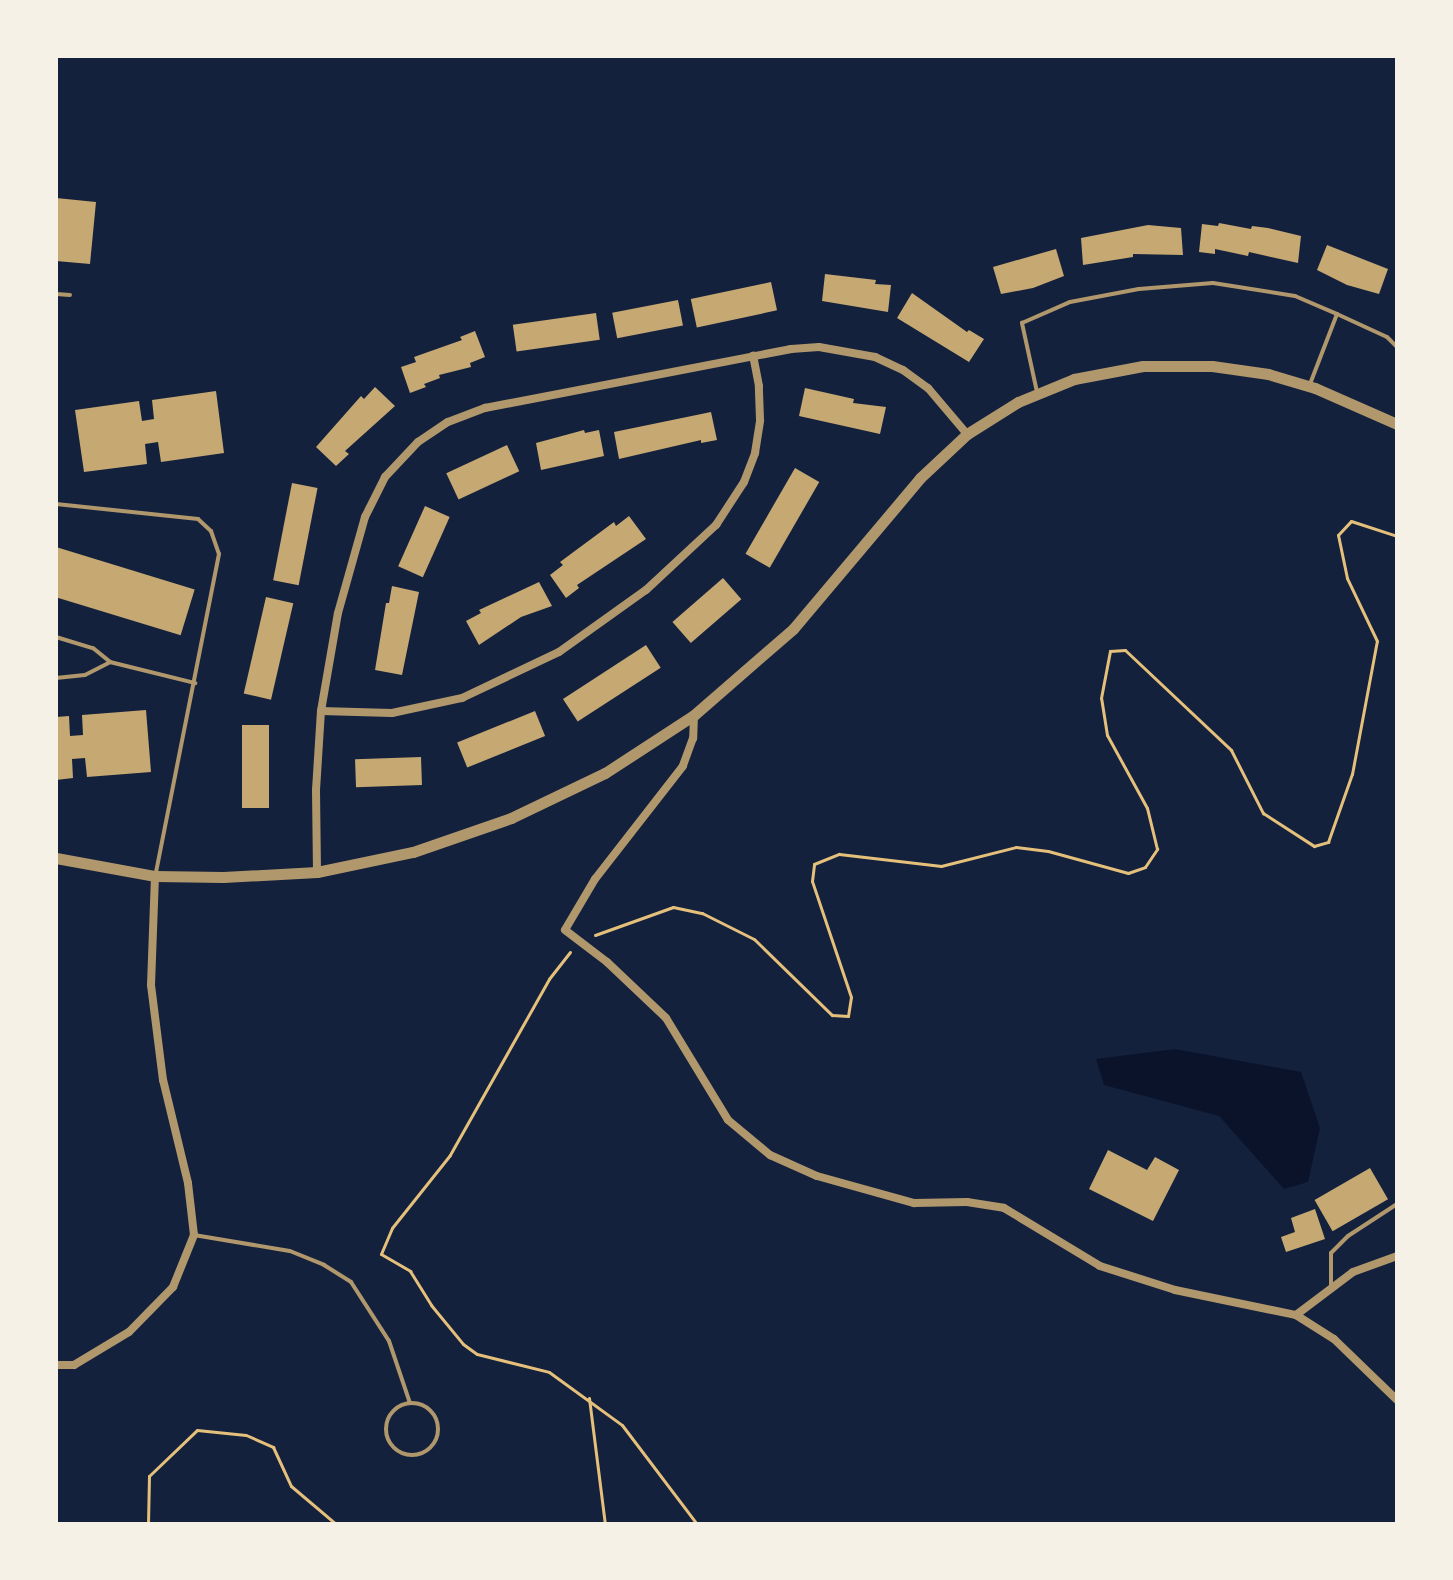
<!DOCTYPE html>
<style>
body{margin:0}
#map{position:relative;width:1453px;height:1580px;overflow:hidden;background:#14213d;font-family:"Asap Condensed",sans-serif}
div>[style]{position:absolute}
.water>*{inset:0;background:#0b132b}
.building>*{inset:0;background:#c6a872;transform-origin:0 0}
.path>*{height:3px;margin:-1.5px;padding:0 1.5px;transform-origin:1.5px;border-radius:1.5px;background:#e5c07b}
.service>*{height:4px;margin:-2px;padding:0 2px;transform-origin:2px;border-radius:2px;background:#b1986c}
.service>.ring{margin:-2px;padding:0;box-sizing:content-box;background:none;border:4px solid #b1986c;border-radius:50%}
.minor>*{height:8px;margin:-4px;padding:0 4px;transform-origin:4px;border-radius:4px;background:#b1986c}
.tertiary>*{height:11px;margin:-5.5px;padding:0 5.5px;transform-origin:5.5px;border-radius:5.5px;background:#b1986c}
span{translate:-50% -50%;white-space:nowrap;text-align:center;line-height:1.15;-webkit-text-stroke:6px #f6f1e7;paint-order:stroke}
.frame{position:absolute;inset:0;border:58px solid #f6f1e7;pointer-events:none}
</style>
<div id="map">
<div class="water">
<i style="clip-path:polygon(1175px 1049px,1301px 1072px,1320px 1128px,1308px 1182px,1284px 1189px,1219px 1116px,1104px 1085px,1096px 1059px)"></i>
</div>
<div class="building">
<i style="clip-path:polygon(56px 198px,96px 202px,90px 264px,56px 261px)"></i>
<i style="clip-path:polygon(1219px 223px,1251px 229px,1252px 226px,1268px 228px,1301px 236px,1298px 263px,1249px 252px,1248px 256px,1215px 249px,1215px 254px,1199px 252px,1202px 224px,1218px 226px)"></i>
<i style="clip-path:polygon(1148px 225px,1181px 228px,1183px 255px,1133px 254px,1133px 257px,1083px 265px,1081px 238px)"></i>
<i style="clip-path:polygon(1327px 245px,1388px 269px,1379px 294px,1347px 285px,1317px 270px)"></i>
<i style="clip-path:polygon(1056px 249px,1064px 276px,1033px 288px,1001px 294px,993px 267px)"></i>
<i style="clip-path:polygon(825px 274px,876px 280px,875px 284px,891px 285px,888px 312px,822px 301px)"></i>
<i style="left:771px;top:282px;width:29px;height:82px;rotate:78deg"></i>
<i style="clip-path:polygon(912px 293px,967px 332px,969px 330px,984px 339px,969px 362px,897px 318px)"></i>
<i style="left:678px;top:300px;width:26px;height:67px;rotate:79deg"></i>
<i style="left:596px;top:313px;width:27px;height:84px;rotate:82deg"></i>
<i style="clip-path:polygon(475px 331px,485px 357px,470px 363px,471px 367px,439px 375px,440px 378px,424px 384px,426px 387px,410px 393px,401px 367px,416px 362px,414px 357px,462px 340px,460px 337px)"></i>
<i style="clip-path:polygon(375px 387px,395px 406px,345px 451px,349px 454px,336px 466px,316px 447px,361px 396px,364px 399px)"></i>
<i style="clip-path:polygon(805px 388px,854px 399px,853px 403px,886px 407px,880px 434px,799px 416px)"></i>
<i style="clip-path:polygon(216px 391px,224px 453px,161px 462px,158px 442px,145px 444px,147px 464px,84px 472px,75px 410px,139px 401px,142px 421px,154px 419px,152px 400px)"></i>
<i style="clip-path:polygon(711px 412px,717px 440px,701px 443px,701px 440px,619px 459px,614px 432px)"></i>
<i style="clip-path:polygon(584px 430px,585px 433px,599px 430px,604px 456px,541px 470px,536px 443px)"></i>
<i style="left:507px;top:445px;width:29px;height:67px;rotate:65deg"></i>
<i style="left:795px;top:468px;width:28px;height:99px;rotate:30deg"></i>
<i style="left:292px;top:483px;width:26px;height:99px;rotate:11deg"></i>
<i style="left:425px;top:506px;width:27px;height:66px;rotate:24deg"></i>
<i style="clip-path:polygon(629px 516px,646px 539px,577px 585px,579px 588px,566px 598px,550px 575px,563px 565px,560px 562px,614px 522px,616px 526px)"></i>
<i style="left:56px;top:547px;width:145px;height:48px;rotate:17deg"></i>
<i style="left:723px;top:578px;width:28px;height:67px;rotate:49deg"></i>
<i style="clip-path:polygon(539px 582px,552px 606px,521px 617px,479px 645px,466px 621px,481px 613px,479px 610px)"></i>
<i style="clip-path:polygon(392px 586px,419px 592px,402px 675px,375px 670px,386px 603px,389px 603px)"></i>
<i style="left:266px;top:597px;width:28px;height:99px;rotate:13deg"></i>
<i style="left:646px;top:645px;width:27px;height:99px;rotate:57deg"></i>
<i style="clip-path:polygon(146px 710px,151px 772px,87px 777px,85px 758px,72px 759px,73px 778px,56px 780px,56px 717px,69px 716px,70px 736px,83px 735px,82px 715px)"></i>
<i style="left:535px;top:711px;width:27px;height:84px;rotate:68deg"></i>
<i style="left:242px;top:725px;width:27px;height:83px"></i>
<i style="left:421px;top:757px;width:28px;height:66px;rotate:88deg"></i>
<i style="clip-path:polygon(1108px 1150px,1147px 1170px,1155px 1157px,1179px 1170px,1153px 1221px,1089px 1189px)"></i>
<i style="left:1370px;top:1168px;width:36px;height:64px;rotate:60deg"></i>
<i style="clip-path:polygon(1315px 1209px,1325px 1239px,1286px 1252px,1281px 1237px,1295px 1232px,1291px 1218px)"></i>
</div>
<div class="path">
<i style="left:595px;top:935px;width:83px;rotate:-19.7deg"></i>
<i style="left:673px;top:907px;width:30px;rotate:12deg"></i>
<i style="left:702px;top:913px;width:58px;rotate:26.6deg"></i>
<i style="left:754px;top:939px;width:109px;rotate:44.3deg"></i>
<i style="left:832px;top:1015px;width:16px;rotate:4deg"></i>
<i style="left:848px;top:1016px;width:19px;rotate:-81deg"></i>
<i style="left:851px;top:997px;width:122px;rotate:-108.6deg"></i>
<i style="left:812px;top:881px;width:17px;rotate:-83deg"></i>
<i style="left:814px;top:864px;width:27px;rotate:-22deg"></i>
<i style="left:839px;top:854px;width:103px;rotate:6.7deg"></i>
<i style="left:941px;top:866px;width:77px;rotate:-14.2deg"></i>
<i style="left:1016px;top:847px;width:32px;rotate:7deg"></i>
<i style="left:1048px;top:851px;width:83px;rotate:15.4deg"></i>
<i style="left:1128px;top:873px;width:18px;rotate:-19deg"></i>
<i style="left:1145px;top:867px;width:22px;rotate:-56deg"></i>
<i style="left:1157px;top:849px;width:42px;rotate:-103.7deg"></i>
<i style="left:1147px;top:808px;width:83px;rotate:-118.7deg"></i>
<i style="left:1107px;top:735px;width:37px;rotate:-99deg"></i>
<i style="left:1101px;top:698px;width:48px;rotate:-79.2deg"></i>
<i style="left:1110px;top:651px;width:15px;rotate:-4deg"></i>
<i style="left:1125px;top:650px;width:146px;rotate:43.3deg"></i>
<i style="left:1231px;top:750px;width:71px;rotate:63.1deg"></i>
<i style="left:1263px;top:813px;width:61px;rotate:32.9deg"></i>
<i style="left:1314px;top:846px;width:15px;rotate:-16deg"></i>
<i style="left:1328px;top:842px;width:72px;rotate:-70.6deg"></i>
<i style="left:1352px;top:774px;width:135px;rotate:-79.4deg"></i>
<i style="left:1377px;top:641px;width:70px;rotate:-115.5deg"></i>
<i style="left:1347px;top:578px;width:44px;rotate:-101.8deg"></i>
<i style="left:1338px;top:535px;width:19px;rotate:-47deg"></i>
<i style="left:1351px;top:521px;width:48px;rotate:18.1deg"></i>
<i style="left:570px;top:952px;width:34px;rotate:128deg"></i>
<i style="left:549px;top:979px;width:202px;rotate:119.4deg"></i>
<i style="left:450px;top:1155px;width:93px;rotate:128.5deg"></i>
<i style="left:392px;top:1228px;width:28px;rotate:113deg"></i>
<i style="left:381px;top:1254px;width:34px;rotate:30deg"></i>
<i style="left:410px;top:1271px;width:40px;rotate:58deg"></i>
<i style="left:431px;top:1305px;width:50px;rotate:50.6deg"></i>
<i style="left:463px;top:1344px;width:17px;rotate:36deg"></i>
<i style="left:477px;top:1354px;width:74px;rotate:14deg"></i>
<i style="left:549px;top:1372px;width:90px;rotate:36deg"></i>
<i style="left:622px;top:1425px;width:124px;rotate:52.9deg"></i>
<i style="left:589px;top:1398px;width:127px;rotate:82.8deg"></i>
<i style="left:148px;top:1524px;width:48px;rotate:-88.8deg"></i>
<i style="left:149px;top:1476px;width:66px;rotate:-43.8deg"></i>
<i style="left:197px;top:1430px;width:49px;rotate:5.8deg"></i>
<i style="left:246px;top:1435px;width:30px;rotate:24deg"></i>
<i style="left:273px;top:1447px;width:43px;rotate:65.2deg"></i>
<i style="left:291px;top:1486px;width:59px;rotate:40.2deg"></i>
</div>
<div class="service">
<i style="left:56px;top:294px;width:14px;rotate:4deg"></i>
<i style="left:1337px;top:314px;width:55px;rotate:24.7deg"></i>
<i style="left:1387px;top:337px;width:14px;rotate:45deg"></i>
<i style="left:1037px;top:392px;width:71px;rotate:-102.3deg"></i>
<i style="left:1022px;top:323px;width:52px;rotate:-23.6deg"></i>
<i style="left:1070px;top:302px;width:70px;rotate:-10.7deg"></i>
<i style="left:1139px;top:289px;width:74px;rotate:-4.6deg"></i>
<i style="left:1213px;top:283px;width:83px;rotate:9deg"></i>
<i style="left:1295px;top:296px;width:46px;rotate:23.2deg"></i>
<i style="left:1337px;top:314px;width:75px;rotate:111.1deg"></i>
<i style="left:56px;top:504px;width:143px;rotate:6deg"></i>
<i style="left:198px;top:519px;width:18px;rotate:43deg"></i>
<i style="left:211px;top:531px;width:24px;rotate:71deg"></i>
<i style="left:219px;top:554px;width:325px;rotate:101.2deg"></i>
<i style="left:56px;top:637px;width:39px;rotate:17deg"></i>
<i style="left:93px;top:648px;width:22px;rotate:39deg"></i>
<i style="left:110px;top:662px;width:88px;rotate:13.9deg"></i>
<i style="left:56px;top:678px;width:29px;rotate:-6deg"></i>
<i style="left:85px;top:675px;width:28px;rotate:-27deg"></i>
<i style="left:194px;top:1235px;width:97px;rotate:9.5deg"></i>
<i style="left:290px;top:1251px;width:37px;rotate:22deg"></i>
<i style="left:324px;top:1265px;width:32px;rotate:32deg"></i>
<i style="left:351px;top:1282px;width:70px;rotate:57.2deg"></i>
<i style="left:389px;top:1341px;width:65px;rotate:71.3deg"></i>
<i style="left:1331px;top:1286px;width:33px;rotate:-90deg"></i>
<i style="left:1331px;top:1253px;width:24px;rotate:-45deg"></i>
<i style="left:1348px;top:1236px;width:59px;rotate:-33.1deg"></i>
<i class="ring" style="left:386px;top:1403px;width:48px;height:48px"></i>
</div>
<div class="minor">
<i style="left:321px;top:711px;width:71px;rotate:1.6deg"></i>
<i style="left:392px;top:713px;width:72px;rotate:-12.1deg"></i>
<i style="left:462px;top:698px;width:107px;rotate:-25.4deg"></i>
<i style="left:559px;top:652px;width:107px;rotate:-35.5deg"></i>
<i style="left:646px;top:590px;width:96px;rotate:-42.9deg"></i>
<i style="left:716px;top:525px;width:51px;rotate:-56.9deg"></i>
<i style="left:744px;top:482px;width:31px;rotate:-69deg"></i>
<i style="left:755px;top:453px;width:33px;rotate:-81deg"></i>
<i style="left:760px;top:420px;width:34px;rotate:-92deg"></i>
<i style="left:759px;top:386px;width:31px;rotate:-101deg"></i>
<i style="left:694px;top:715px;width:23px;rotate:92deg"></i>
<i style="left:693px;top:738px;width:30px;rotate:110deg"></i>
<i style="left:683px;top:766px;width:143px;rotate:127.9deg"></i>
<i style="left:595px;top:879px;width:59px;rotate:120.5deg"></i>
<i style="left:565px;top:930px;width:53px;rotate:37.3deg"></i>
<i style="left:607px;top:962px;width:81px;rotate:43.5deg"></i>
<i style="left:666px;top:1018px;width:119px;rotate:58.7deg"></i>
<i style="left:728px;top:1120px;width:55px;rotate:39.8deg"></i>
<i style="left:770px;top:1155px;width:51px;rotate:24.1deg"></i>
<i style="left:817px;top:1176px;width:101px;rotate:15.6deg"></i>
<i style="left:914px;top:1203px;width:53px;rotate:-1.1deg"></i>
<i style="left:967px;top:1202px;width:37px;rotate:9deg"></i>
<i style="left:1004px;top:1208px;width:112px;rotate:31.1deg"></i>
<i style="left:1100px;top:1266px;width:79px;rotate:17.7deg"></i>
<i style="left:1175px;top:1290px;width:124px;rotate:11.7deg"></i>
<i style="left:1296px;top:1315px;width:45px;rotate:32.3deg"></i>
<i style="left:1334px;top:1339px;width:88px;rotate:44.1deg"></i>
<i style="left:317px;top:872px;width:82px;rotate:-90.7deg"></i>
<i style="left:316px;top:790px;width:79px;rotate:-86.4deg"></i>
<i style="left:321px;top:711px;width:99px;rotate:-80.2deg"></i>
<i style="left:338px;top:613px;width:100px;rotate:-74.3deg"></i>
<i style="left:365px;top:517px;width:45px;rotate:-63.4deg"></i>
<i style="left:385px;top:477px;width:48px;rotate:-46.7deg"></i>
<i style="left:418px;top:442px;width:36px;rotate:-34deg"></i>
<i style="left:448px;top:422px;width:40px;rotate:-21deg"></i>
<i style="left:485px;top:408px;width:312px;rotate:-10.9deg"></i>
<i style="left:791px;top:349px;width:28px;rotate:-4deg"></i>
<i style="left:819px;top:347px;width:57px;rotate:10.1deg"></i>
<i style="left:875px;top:357px;width:31px;rotate:25deg"></i>
<i style="left:903px;top:370px;width:31px;rotate:36deg"></i>
<i style="left:928px;top:388px;width:60px;rotate:49.7deg"></i>
<i style="left:1296px;top:1315px;width:71px;rotate:-37deg"></i>
<i style="left:1353px;top:1272px;width:47px;rotate:-20deg"></i>
<i style="left:56px;top:1365px;width:18px"></i>
<i style="left:74px;top:1365px;width:64px;rotate:-31deg"></i>
<i style="left:129px;top:1332px;width:63px;rotate:-45.6deg"></i>
<i style="left:173px;top:1287px;width:56px;rotate:-68deg"></i>
<i style="left:194px;top:1235px;width:52px;rotate:-96.6deg"></i>
<i style="left:188px;top:1183px;width:106px;rotate:-103.6deg"></i>
<i style="left:163px;top:1080px;width:96px;rotate:-97.2deg"></i>
<i style="left:151px;top:985px;width:109px;rotate:-87.9deg"></i>
</div>
<div class="tertiary">
<i style="left:56px;top:858px;width:101px;rotate:10.3deg"></i>
<i style="left:155px;top:876px;width:68px;rotate:0.8deg"></i>
<i style="left:223px;top:877px;width:94px;rotate:-3deg"></i>
<i style="left:317px;top:872px;width:98px;rotate:-11.8deg"></i>
<i style="left:413px;top:852px;width:104px;rotate:-19.1deg"></i>
<i style="left:511px;top:818px;width:104px;rotate:-25.6deg"></i>
<i style="left:605px;top:773px;width:106px;rotate:-33.1deg"></i>
<i style="left:694px;top:715px;width:131px;rotate:-41deg"></i>
<i style="left:793px;top:629px;width:197px;rotate:-49.9deg"></i>
<i style="left:920px;top:478px;width:64px;rotate:-43.1deg"></i>
<i style="left:967px;top:434px;width:60px;rotate:-32.1deg"></i>
<i style="left:1018px;top:402px;width:61px;rotate:-22.3deg"></i>
<i style="left:1074px;top:379px;width:70px;rotate:-10.7deg"></i>
<i style="left:1143px;top:366px;width:69px"></i>
<i style="left:1212px;top:366px;width:57px;rotate:8.1deg"></i>
<i style="left:1268px;top:374px;width:49px;rotate:16.6deg"></i>
<i style="left:1315px;top:388px;width:90px;rotate:23.7deg"></i>
</div>
<div class="frame"></div>
</div>
